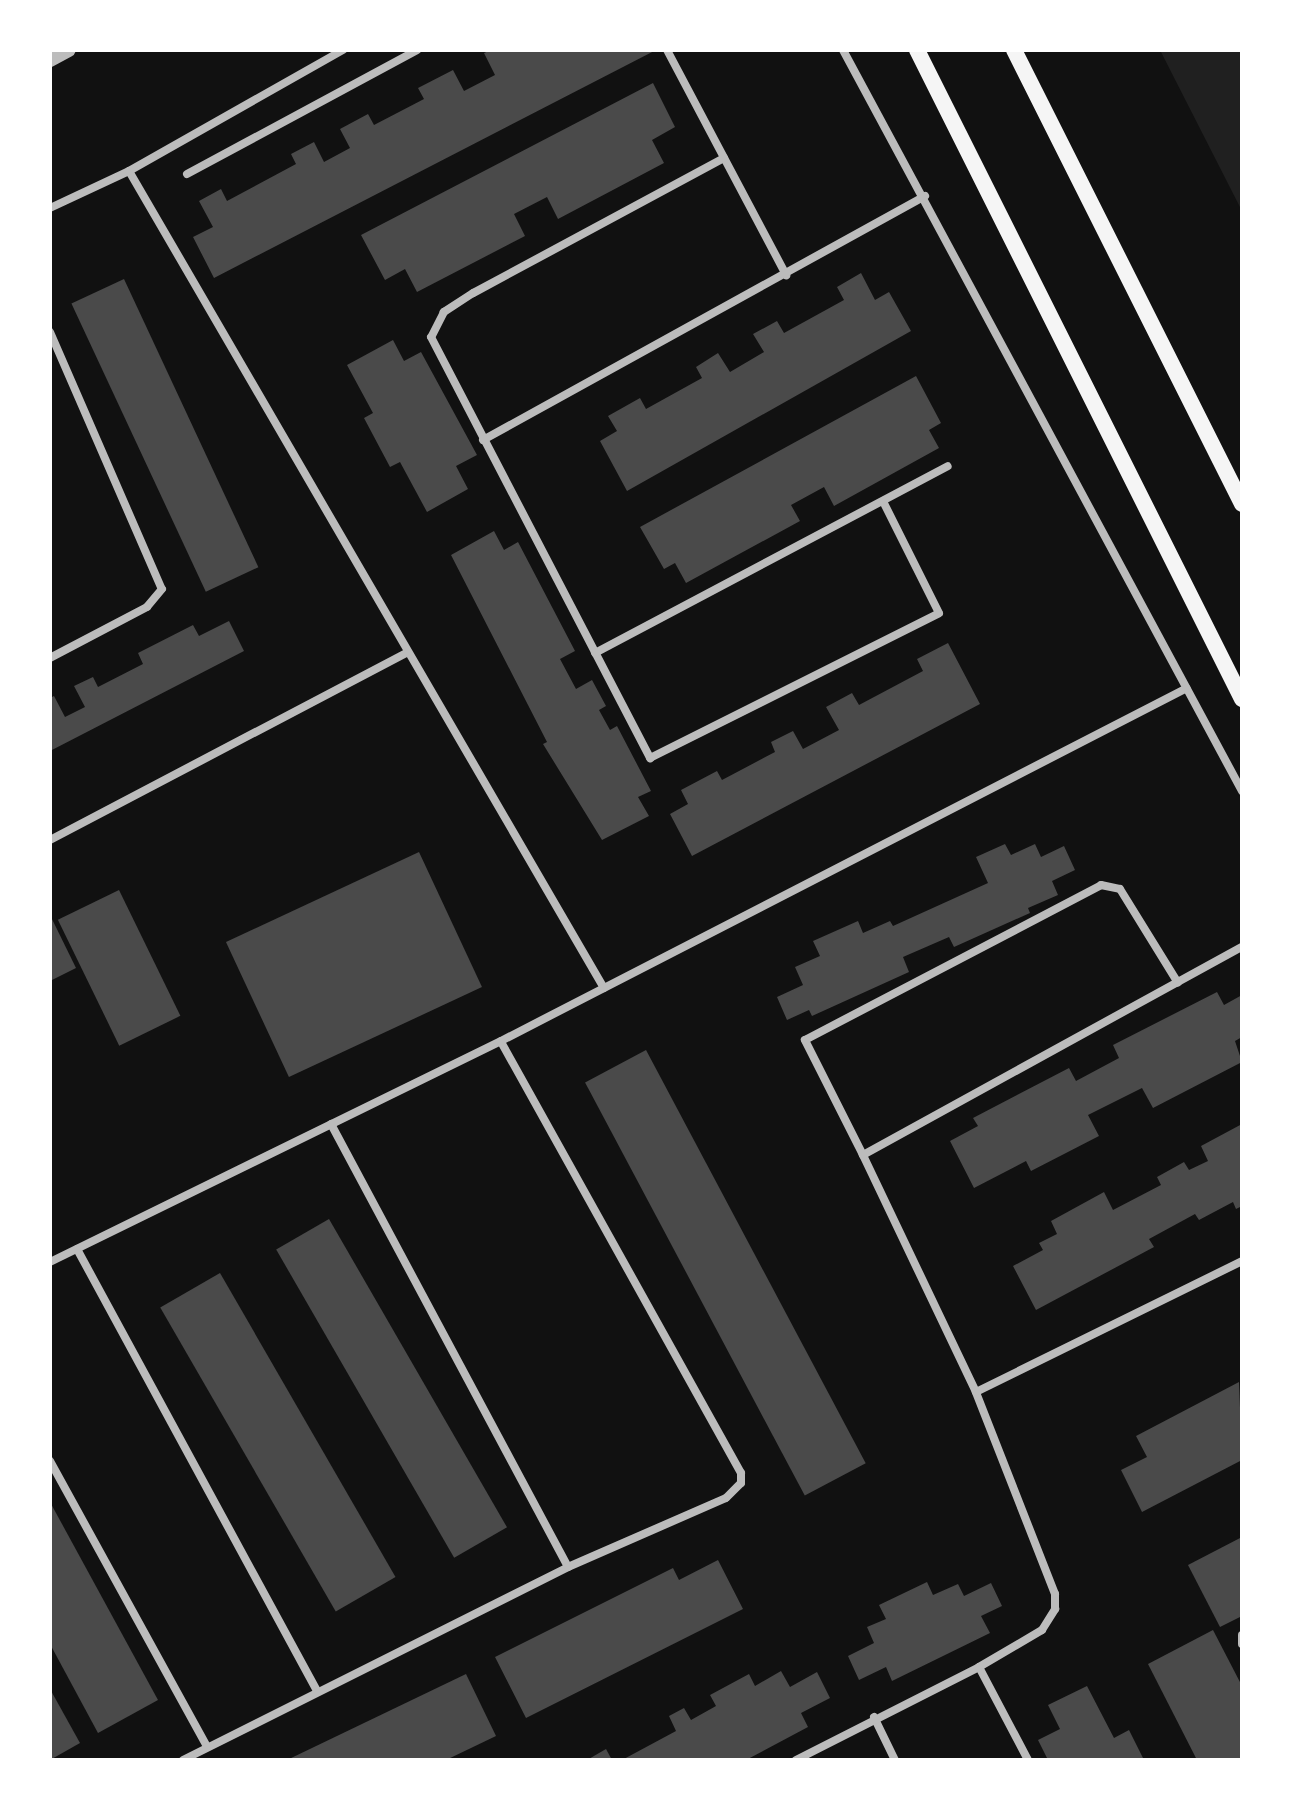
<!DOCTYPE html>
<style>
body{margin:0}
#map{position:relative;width:1292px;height:1810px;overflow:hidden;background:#111;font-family:"Titillium Web",sans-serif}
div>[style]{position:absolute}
.green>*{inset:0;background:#202020}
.building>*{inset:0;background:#4a4a4a;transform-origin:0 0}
.minor>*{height:8px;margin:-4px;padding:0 4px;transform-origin:4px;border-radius:4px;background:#bcbcbc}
.tertiary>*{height:14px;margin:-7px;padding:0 7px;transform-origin:7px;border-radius:7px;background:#bcbcbc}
.secondary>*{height:16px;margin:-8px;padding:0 8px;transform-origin:8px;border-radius:8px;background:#f5f5f5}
span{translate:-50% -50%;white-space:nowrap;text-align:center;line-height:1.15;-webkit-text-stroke:8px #fff;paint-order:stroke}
.frame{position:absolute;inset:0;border:52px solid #fff;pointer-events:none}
</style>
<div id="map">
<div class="green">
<i style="clip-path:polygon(1160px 50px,1242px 50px,1242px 211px)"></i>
</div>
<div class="building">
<i style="clip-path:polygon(491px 50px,656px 50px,214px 278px,193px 237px,213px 227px,199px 201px,221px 189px,227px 201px,296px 164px,291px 154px,314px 142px,324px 162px,350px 148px,340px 129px,368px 114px,374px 125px,424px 99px,418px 88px,453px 70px,464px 91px,495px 75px,484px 53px)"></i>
<i style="clip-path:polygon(653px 83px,675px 127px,652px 140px,664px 163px,558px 219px,547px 197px,514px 214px,525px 236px,417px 292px,405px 269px,385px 280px,361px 235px)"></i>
<i style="clip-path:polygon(861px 273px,875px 300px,889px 292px,911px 331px,627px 491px,600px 441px,617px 431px,608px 416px,640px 398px,646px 409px,702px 378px,696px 367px,718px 353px,730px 372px,764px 352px,753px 334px,777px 321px,784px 333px,844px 300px,837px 287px)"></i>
<i style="left:124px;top:279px;width:318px;height:58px;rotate:65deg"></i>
<i style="clip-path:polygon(393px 340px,404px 361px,421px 352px,477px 455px,456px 466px,468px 489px,427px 512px,400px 462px,390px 467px,364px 418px,373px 413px,347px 365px)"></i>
<i style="clip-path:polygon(916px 376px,941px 423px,929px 430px,939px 448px,834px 506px,824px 487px,791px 505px,800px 521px,686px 583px,675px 563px,664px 569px,640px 527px)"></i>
<i style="clip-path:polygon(494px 531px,504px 550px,518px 542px,575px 651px,560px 659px,576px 689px,592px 680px,606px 706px,599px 710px,610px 730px,617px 726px,651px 791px,638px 797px,649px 816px,602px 840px,543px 744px,547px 742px,451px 555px)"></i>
<i style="clip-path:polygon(229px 621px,244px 651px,50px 751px,50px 698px,54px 696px,65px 717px,85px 707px,74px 686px,93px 677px,98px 687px,143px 664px,138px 653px,193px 625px,199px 636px)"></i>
<i style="clip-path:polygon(948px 643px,980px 704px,692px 856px,670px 814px,688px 804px,681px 790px,717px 771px,722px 780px,775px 752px,771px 742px,793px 731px,803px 749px,839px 730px,826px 707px,852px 693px,859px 705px,923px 671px,917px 659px)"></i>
<i style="clip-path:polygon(1005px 844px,1011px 855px,1035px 844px,1041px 857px,1064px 846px,1075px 870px,1052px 881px,1058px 895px,1028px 908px,1030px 913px,954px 947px,949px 937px,903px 957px,909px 972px,812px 1016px,809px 1010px,787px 1020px,777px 997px,803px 985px,795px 967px,820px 956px,813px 941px,858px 921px,863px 933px,890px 921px,893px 926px,988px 883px,976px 857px)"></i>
<i style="left:419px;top:852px;width:149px;height:213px;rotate:65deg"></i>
<i style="left:119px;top:890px;width:140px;height:68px;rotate:64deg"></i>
<i style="clip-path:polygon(50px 915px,76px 968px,50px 981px)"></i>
<i style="clip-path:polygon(1217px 992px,1224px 1005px,1242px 995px,1242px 1037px,1235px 1041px,1242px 1062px,1153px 1108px,1142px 1088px,1088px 1115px,1099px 1136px,1031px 1171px,1026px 1161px,974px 1188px,950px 1141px,978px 1126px,973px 1118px,1069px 1068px,1076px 1081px,1119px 1058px,1113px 1045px)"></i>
<i style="left:646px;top:1050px;width:468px;height:69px;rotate:62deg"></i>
<i style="clip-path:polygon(1242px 1124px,1242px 1206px,1236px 1209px,1233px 1202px,1199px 1220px,1195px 1214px,1149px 1239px,1154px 1247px,1036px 1310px,1013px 1266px,1043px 1250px,1039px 1243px,1057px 1234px,1051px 1221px,1104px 1192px,1113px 1210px,1161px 1185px,1157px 1177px,1184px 1162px,1189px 1170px,1208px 1161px,1201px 1146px)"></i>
<i style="left:329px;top:1219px;width:356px;height:61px;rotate:60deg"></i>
<i style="left:220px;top:1273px;width:351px;height:69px;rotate:60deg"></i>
<i style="clip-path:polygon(1239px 1382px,1242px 1460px,1142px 1512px,1121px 1470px,1147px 1457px,1136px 1436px)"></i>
<i style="clip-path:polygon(50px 1502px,158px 1700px,98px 1733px,50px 1644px)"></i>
<i style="clip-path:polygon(1242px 1537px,1242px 1616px,1220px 1627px,1188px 1565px)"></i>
<i style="clip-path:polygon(718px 1560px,743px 1609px,526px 1718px,495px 1657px,673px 1568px,679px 1580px)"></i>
<i style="clip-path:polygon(927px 1582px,933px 1595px,958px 1584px,964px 1596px,991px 1583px,1002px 1606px,981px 1616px,990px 1633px,892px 1681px,886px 1667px,859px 1680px,848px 1656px,874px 1643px,867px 1627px,886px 1619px,879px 1605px)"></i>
<i style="clip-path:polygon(1213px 1630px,1242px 1686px,1242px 1760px,1197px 1760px,1148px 1664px)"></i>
<i style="clip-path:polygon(781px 1671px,790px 1687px,817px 1672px,830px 1698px,801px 1713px,808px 1727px,746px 1760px,622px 1760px,676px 1731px,669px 1716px,684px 1708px,691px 1720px,716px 1706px,710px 1695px,749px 1674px,755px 1686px)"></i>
<i style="clip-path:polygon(466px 1674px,496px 1736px,446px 1760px,287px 1760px)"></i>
<i style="clip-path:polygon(1087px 1686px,1114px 1738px,1129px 1730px,1144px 1760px,1048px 1760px,1038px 1740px,1060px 1729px,1048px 1705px)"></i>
<i style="clip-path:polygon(50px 1689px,80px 1743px,50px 1760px)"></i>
<i style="clip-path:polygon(606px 1749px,612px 1760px,587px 1760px)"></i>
</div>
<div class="minor">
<i style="left:667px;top:50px;width:255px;rotate:62.1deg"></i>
<i style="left:843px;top:50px;width:842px;rotate:61.7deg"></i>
<i style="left:724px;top:158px;width:285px;rotate:151.7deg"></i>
<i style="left:473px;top:293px;width:35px;rotate:147deg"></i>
<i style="left:444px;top:312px;width:28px;rotate:117deg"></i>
<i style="left:431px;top:337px;width:475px;rotate:62.5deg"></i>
<i style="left:650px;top:758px;width:323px;rotate:-26.6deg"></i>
<i style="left:939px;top:613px;width:125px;rotate:-116.6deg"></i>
<i style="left:129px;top:171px;width:945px;rotate:59.83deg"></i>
<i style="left:187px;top:174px;width:261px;rotate:-28.3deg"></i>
<i style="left:50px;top:208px;width:87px;rotate:-25.1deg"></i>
<i style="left:129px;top:171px;width:246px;rotate:-29.5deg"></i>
<i style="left:50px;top:332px;width:280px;rotate:66.5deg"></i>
<i style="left:162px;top:589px;width:23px;rotate:130deg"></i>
<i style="left:147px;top:607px;width:110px;rotate:152.3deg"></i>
<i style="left:483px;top:440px;width:505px;rotate:-28.9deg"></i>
<i style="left:595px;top:653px;width:399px;rotate:-27.9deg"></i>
<i style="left:50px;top:840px;width:404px;rotate:-27.7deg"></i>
<i style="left:331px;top:1124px;width:502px;rotate:61.85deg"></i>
<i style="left:863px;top:1155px;width:129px;rotate:-116.8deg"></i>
<i style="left:805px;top:1040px;width:334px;rotate:-27.6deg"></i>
<i style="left:1101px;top:885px;width:19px;rotate:12deg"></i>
<i style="left:1120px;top:889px;width:110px;rotate:58.3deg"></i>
<i style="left:77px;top:1249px;width:501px;rotate:61.49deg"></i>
<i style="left:50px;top:1262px;width:502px;rotate:-26.11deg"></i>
<i style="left:501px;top:1041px;width:771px;rotate:-27.23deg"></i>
<i style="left:976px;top:1392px;width:297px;rotate:-26.2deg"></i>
<i style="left:50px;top:1461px;width:326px;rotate:61.2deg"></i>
<i style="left:1242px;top:1635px;width:9px;rotate:90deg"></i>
<i style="left:979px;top:1667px;width:105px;rotate:62.2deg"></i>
<i style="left:874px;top:1717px;width:48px;rotate:64deg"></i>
<i style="left:183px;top:1760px;width:431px;rotate:-26.6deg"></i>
<i style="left:568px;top:1567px;width:172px;rotate:-23.6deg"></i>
<i style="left:726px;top:1498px;width:21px;rotate:-45deg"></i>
<i style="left:741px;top:1483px;width:10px;rotate:-90deg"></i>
<i style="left:741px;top:1473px;width:494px;rotate:-119.1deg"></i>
<i style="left:796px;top:1760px;width:205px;rotate:-26.9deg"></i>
<i style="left:979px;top:1667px;width:73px;rotate:-30.4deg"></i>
<i style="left:1042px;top:1630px;width:25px;rotate:-58deg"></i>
<i style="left:1055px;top:1609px;width:15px;rotate:-90deg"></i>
<i style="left:1055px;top:1594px;width:217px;rotate:-111.4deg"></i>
<i style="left:976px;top:1392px;width:263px;rotate:-115.5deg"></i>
<i style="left:863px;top:1155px;width:432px;rotate:-28.8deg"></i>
</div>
<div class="tertiary">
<i style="left:50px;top:60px;width:21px;rotate:-28deg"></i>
</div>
<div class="secondary">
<i style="left:917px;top:50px;width:726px;rotate:63.4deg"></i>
<i style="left:1014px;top:50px;width:508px;rotate:63.33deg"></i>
</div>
<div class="frame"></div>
</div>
